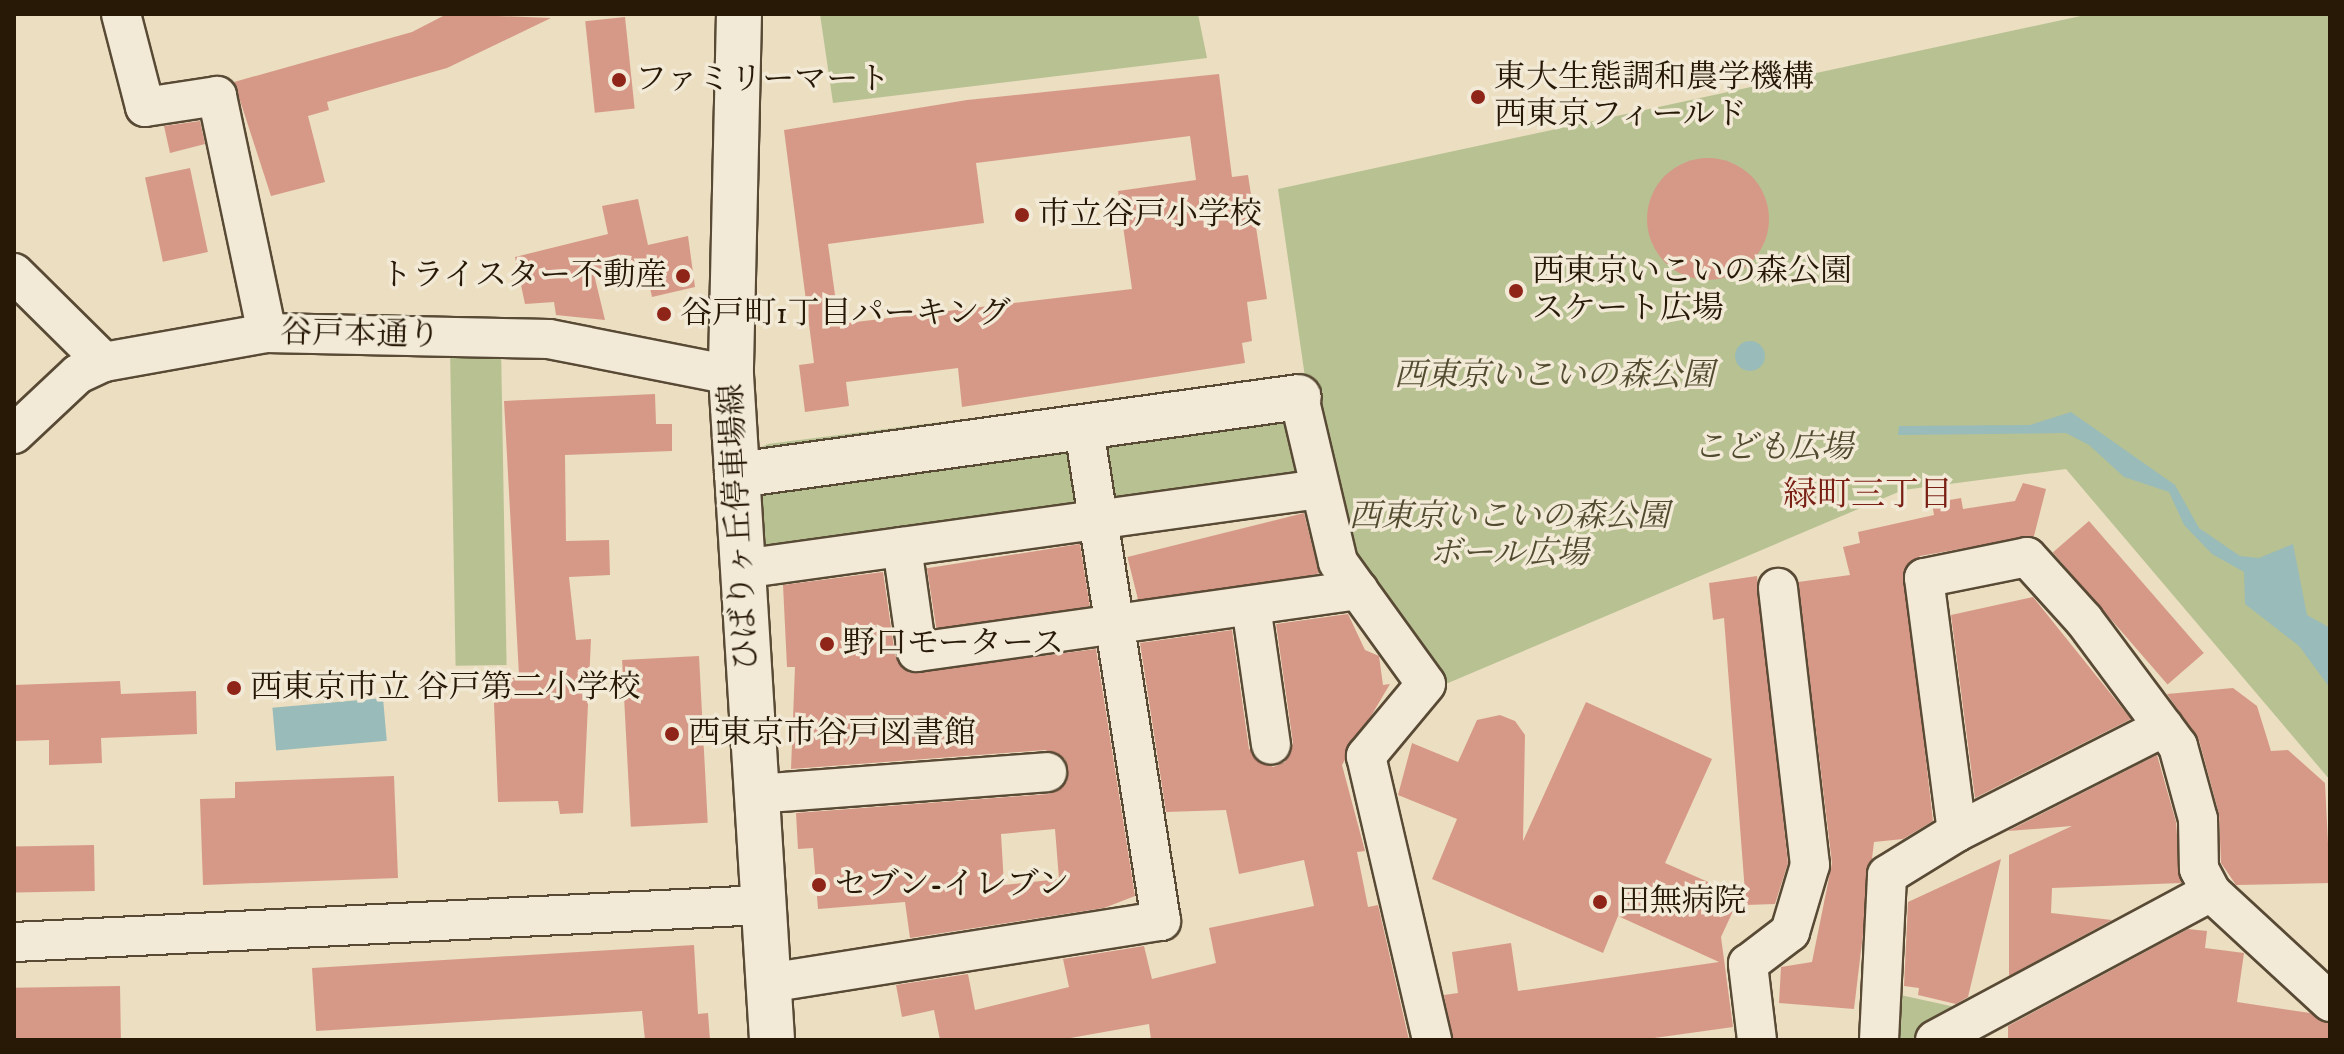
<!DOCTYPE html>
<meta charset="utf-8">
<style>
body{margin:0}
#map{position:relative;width:2344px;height:1054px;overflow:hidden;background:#ebdec1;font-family:"IM FELL DW Pica","Noto Serif JP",serif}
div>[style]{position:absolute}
.green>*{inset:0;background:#b8c192;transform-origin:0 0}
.water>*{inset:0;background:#99bbb9;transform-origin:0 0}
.round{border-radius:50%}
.building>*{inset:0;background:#d79987;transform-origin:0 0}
.roads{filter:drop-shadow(2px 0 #584a35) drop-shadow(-2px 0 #584a35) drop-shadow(0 2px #584a35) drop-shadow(0 -2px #584a35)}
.street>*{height:38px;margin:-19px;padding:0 19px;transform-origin:19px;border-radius:19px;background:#f2ead7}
.secondary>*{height:44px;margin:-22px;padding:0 22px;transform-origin:22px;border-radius:22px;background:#f2ead7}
.dots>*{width:22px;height:22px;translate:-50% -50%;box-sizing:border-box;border:4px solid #f2ead7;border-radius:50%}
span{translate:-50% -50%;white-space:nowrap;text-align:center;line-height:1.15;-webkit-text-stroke:7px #f2ead7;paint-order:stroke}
.poi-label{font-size:32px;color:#271906}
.left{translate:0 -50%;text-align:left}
.right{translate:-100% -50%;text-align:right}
.street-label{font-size:32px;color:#271906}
.park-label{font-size:32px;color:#524b30;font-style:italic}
.neighbourhood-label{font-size:34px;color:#7a1f14}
.frame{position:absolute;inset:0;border:16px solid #271906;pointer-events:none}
</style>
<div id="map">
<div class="green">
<i style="clip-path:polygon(820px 14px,1198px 14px,1207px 58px,833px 103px)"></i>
<i style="clip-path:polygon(2090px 14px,2330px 14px,2330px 780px,2066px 469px,1903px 490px,1441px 686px,1345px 556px,1306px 384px,1278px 189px)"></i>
<i style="left:501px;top:346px;width:319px;height:51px;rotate:89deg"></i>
<i style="clip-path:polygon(1296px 377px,1319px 489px,742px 569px,736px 458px,768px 444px)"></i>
<i style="clip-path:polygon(1882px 991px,1978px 1012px,1927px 1040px,1883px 1040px)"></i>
</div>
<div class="water">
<i class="round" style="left:1735px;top:341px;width:30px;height:30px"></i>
<i style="clip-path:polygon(2071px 412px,2175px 485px,2199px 528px,2240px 556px,2259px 558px,2293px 544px,2307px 615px,2330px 628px,2330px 688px,2299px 646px,2245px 604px,2244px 572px,2212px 554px,2184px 525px,2169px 492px,2124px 477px,2089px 445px,2066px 433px,1898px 435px,1899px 426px,2030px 425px)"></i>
<i style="left:383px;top:698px;width:43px;height:111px;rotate:85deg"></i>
</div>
<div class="building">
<i style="clip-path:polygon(447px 14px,551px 18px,447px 68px,327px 102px,329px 110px,308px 116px,325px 182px,271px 196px,234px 82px,412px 32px)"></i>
<i style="left:625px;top:17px;width:92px;height:40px;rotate:84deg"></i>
<i style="clip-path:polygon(evenodd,1219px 74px,1232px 177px,1248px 175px,1267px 299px,1247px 302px,1252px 341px,1242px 343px,1245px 363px,962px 407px,958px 368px,846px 382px,849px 406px,805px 412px,799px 365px,814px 363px,784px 130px,967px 100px,1219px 74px,1190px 136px,1196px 180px,1118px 191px,1132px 289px,839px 324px,828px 244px,984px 223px,976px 163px,1190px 136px)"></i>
<i style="clip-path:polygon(200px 121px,205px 144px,170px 153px,164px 126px)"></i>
<i class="round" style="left:1647px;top:158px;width:122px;height:122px"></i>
<i style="left:190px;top:168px;width:86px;height:46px;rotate:78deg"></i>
<i style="clip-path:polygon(638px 199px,648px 245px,688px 236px,695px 287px,652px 297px,644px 260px,593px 270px,605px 320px,556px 315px,554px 302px,525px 304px,515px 257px,608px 234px,602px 206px)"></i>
<i style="clip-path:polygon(655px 394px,656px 424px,672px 424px,672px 451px,565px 455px,566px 541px,609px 540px,610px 575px,569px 577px,576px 640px,591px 639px,583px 813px,560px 814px,558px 801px,498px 802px,493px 679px,519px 675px,504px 401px)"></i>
<i style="clip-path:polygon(2023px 483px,2046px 489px,2034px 536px,1920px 556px,1904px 569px,1933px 821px,1903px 839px,1874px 842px,1854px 1009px,1779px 1003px,1781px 967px,1812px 962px,1832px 863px,1798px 582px,1850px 575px,1843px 547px,1860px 543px,1858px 532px,1934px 515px,1932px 503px,1961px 498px,1963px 509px,2015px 501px)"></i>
<i style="left:1304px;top:513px;width:62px;height:182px;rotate:76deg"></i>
<i style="left:2089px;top:521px;width:175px;height:48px;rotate:49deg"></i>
<i style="left:1080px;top:544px;width:63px;height:155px;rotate:81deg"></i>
<i style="clip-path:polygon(evenodd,883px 572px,895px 655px,910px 673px,1096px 649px,1135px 896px,1104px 908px,910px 938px,905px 902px,818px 909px,813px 848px,798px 849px,796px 813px,1049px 794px,1067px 781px,1065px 759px,1045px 750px,791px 769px,795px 667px,787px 667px,783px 585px,883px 572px,1055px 829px,1059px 879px,1004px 885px,1001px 834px,1055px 829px)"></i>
<i style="clip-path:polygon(1757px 576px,1788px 863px,1775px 904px,1746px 905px,1724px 618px,1713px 620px,1709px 583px)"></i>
<i style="clip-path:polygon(2033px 597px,2131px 719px,1975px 798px,1951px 615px)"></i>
<i style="clip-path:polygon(1348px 614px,1365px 650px,1379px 656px,1383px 685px,1390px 684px,1342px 765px,1365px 851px,1357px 852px,1368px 907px,1378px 905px,1409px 1040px,1151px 1040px,1149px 1024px,1059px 1040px,940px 1040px,934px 1010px,902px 1017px,896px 985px,968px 974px,975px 1010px,1069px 987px,1063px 959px,1144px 946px,1152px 979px,1216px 963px,1209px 928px,1314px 906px,1304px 860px,1239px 874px,1226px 810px,1166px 812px,1140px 643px,1232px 630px,1249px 749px,1273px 767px,1285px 762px,1293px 743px,1276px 624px)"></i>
<i style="left:699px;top:656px;width:167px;height:77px;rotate:87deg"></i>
<i style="clip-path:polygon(120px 681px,121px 694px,196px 691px,197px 734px,101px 738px,102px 763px,49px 765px,49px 740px,14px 741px,14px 685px)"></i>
<i style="clip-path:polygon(2233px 688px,2257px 706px,2271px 751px,2288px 750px,2325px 783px,2330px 883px,2236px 885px,2221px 863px,2219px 814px,2199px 740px,2167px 694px)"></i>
<i style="clip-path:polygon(1586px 702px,1712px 759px,1665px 863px,1740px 896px,1721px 937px,1733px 1027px,1640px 1040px,1453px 1040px,1444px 995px,1458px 993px,1452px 952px,1511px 943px,1518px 991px,1719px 962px,1618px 916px,1603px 953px,1432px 879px,1457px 819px,1398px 795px,1412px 743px,1458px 762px,1477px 720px,1500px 715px,1515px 721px,1525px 735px,1523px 841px)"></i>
<i style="clip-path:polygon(2157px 755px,2176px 822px,2181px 883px,2052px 888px,2051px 913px,2112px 920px,2009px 976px,2009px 855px,2072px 826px,2008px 831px)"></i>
<i style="clip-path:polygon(394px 776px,398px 878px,203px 885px,200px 799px,235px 798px,235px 782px)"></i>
<i style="left:94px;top:845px;width:46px;height:80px;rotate:89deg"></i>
<i style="clip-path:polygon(2001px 859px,1968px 997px,1956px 1004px,1918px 995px,1919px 988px,1904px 986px,1908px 902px)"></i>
<i style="clip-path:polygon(2188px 929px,2207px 931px,2205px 948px,2244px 953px,2237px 1002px,2310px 1013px,2330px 1023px,2330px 1040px,2008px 1040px,2008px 1026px)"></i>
<i style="clip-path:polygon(694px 945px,698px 1014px,708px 1013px,710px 1040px,645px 1040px,642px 1011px,316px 1031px,312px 968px)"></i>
<i style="left:120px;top:986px;width:54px;height:106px;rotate:89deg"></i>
</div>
<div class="roads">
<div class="street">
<i style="left:121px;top:14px;width:96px;rotate:75.5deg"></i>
<i style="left:145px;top:107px;width:73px;rotate:-8.7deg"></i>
<i style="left:217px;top:96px;width:242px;rotate:78.1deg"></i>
<i style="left:14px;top:273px;width:127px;rotate:44.7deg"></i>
<i style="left:1299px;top:397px;width:170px;rotate:76.7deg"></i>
<i style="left:1338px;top:562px;width:150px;rotate:54.2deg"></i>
<i style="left:1426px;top:684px;width:94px;rotate:129.8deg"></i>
<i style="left:1366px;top:756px;width:292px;rotate:76.9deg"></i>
<i style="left:14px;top:434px;width:88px;rotate:-43.2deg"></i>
<i style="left:78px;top:374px;width:29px;rotate:-25deg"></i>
<i style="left:104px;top:362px;width:166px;rotate:-10.1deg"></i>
<i style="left:267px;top:333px;width:282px;rotate:1.2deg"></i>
<i style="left:549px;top:339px;width:186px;rotate:11.2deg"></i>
<i style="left:902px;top:547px;width:106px;rotate:81.9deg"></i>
<i style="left:917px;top:652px;width:446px;rotate:-8deg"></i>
<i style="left:742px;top:569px;width:583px;rotate:-7.89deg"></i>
<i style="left:1251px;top:606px;width:140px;rotate:81.8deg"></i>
<i style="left:756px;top:794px;width:292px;rotate:-4.3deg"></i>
<i style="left:1957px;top:832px;width:232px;rotate:-26.9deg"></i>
<i style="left:14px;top:942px;width:750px;rotate:-2.83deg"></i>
<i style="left:768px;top:983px;width:398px;rotate:-9deg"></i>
<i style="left:1161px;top:921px;width:500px;rotate:-98.9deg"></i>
<i style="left:1757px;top:1040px;width:77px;rotate:-96.8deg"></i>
<i style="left:1748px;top:964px;width:53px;rotate:-37.3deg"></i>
<i style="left:1790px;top:932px;width:70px;rotate:-73.4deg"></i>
<i style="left:1810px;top:865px;width:279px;rotate:-96.6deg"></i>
<i style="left:1879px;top:1040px;width:165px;rotate:-87.2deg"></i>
<i style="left:1887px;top:875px;width:82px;rotate:-31.6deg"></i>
<i style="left:1957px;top:832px;width:256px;rotate:-97.4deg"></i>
<i style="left:1924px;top:578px;width:105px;rotate:-11.5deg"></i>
<i style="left:2027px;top:557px;width:85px;rotate:47.9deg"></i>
<i style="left:2084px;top:620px;width:157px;rotate:53.3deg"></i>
<i style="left:2178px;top:746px;width:76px;rotate:74.7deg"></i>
<i style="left:2198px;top:819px;width:50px;rotate:88.9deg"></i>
<i style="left:2199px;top:869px;width:26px;rotate:62deg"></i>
<i style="left:2211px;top:892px;width:162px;rotate:42.7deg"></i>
<i style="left:1935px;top:1040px;width:313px;rotate:-28.2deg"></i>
</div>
<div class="secondary">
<i style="left:739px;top:14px;width:361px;rotate:91.3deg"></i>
<i style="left:731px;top:375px;width:666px;rotate:86.47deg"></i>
<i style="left:737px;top:475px;width:567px;rotate:-7.9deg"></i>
</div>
</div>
<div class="dots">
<i style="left:619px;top:80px;background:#8f2418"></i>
<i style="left:1478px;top:97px;background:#8f2418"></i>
<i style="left:1022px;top:215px;background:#8f2418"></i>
<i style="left:683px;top:276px;background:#8f2418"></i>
<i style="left:1516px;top:291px;background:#8f2418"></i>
<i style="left:664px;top:314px;background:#8f2418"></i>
<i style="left:827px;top:644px;background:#8f2418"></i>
<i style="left:234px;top:688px;background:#8f2418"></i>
<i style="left:672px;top:734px;background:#8f2418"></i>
<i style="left:819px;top:885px;background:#8f2418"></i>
<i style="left:1600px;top:902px;background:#8f2418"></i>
</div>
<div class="poi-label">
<span class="left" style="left:1494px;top:97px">東大生態調和農学機構<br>西東京フィールド</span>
<span class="left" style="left:635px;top:80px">ファミリーマート</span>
<span class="left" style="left:1038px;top:215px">市立谷戸小学校</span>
<span class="left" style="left:1532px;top:291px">西東京いこいの森公園<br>スケート広場</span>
<span class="right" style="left:667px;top:276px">トライスター不動産</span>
<span class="left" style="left:680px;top:314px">谷戸町1丁目パーキング</span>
<span class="left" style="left:843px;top:644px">野口モータース</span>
<span class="left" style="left:250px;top:688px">西東京市立 谷戸第二小学校</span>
<span class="left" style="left:688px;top:734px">西東京市谷戸図書館</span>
<span class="left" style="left:835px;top:885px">セブン-イレブン</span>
<span class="left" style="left:1618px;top:902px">田無病院</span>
</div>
<div class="street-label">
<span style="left:360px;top:335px;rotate:1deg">谷戸本通り</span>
<span style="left:740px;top:527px;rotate:-93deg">ひばりヶ丘停車場線</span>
</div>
<div class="park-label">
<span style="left:1554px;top:376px">西東京いこいの森公園</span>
<span style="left:1773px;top:448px">こども広場</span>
<span style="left:1509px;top:536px">西東京いこいの森公園<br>ボール広場</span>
</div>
<div class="neighbourhood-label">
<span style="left:1868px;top:496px">緑町三丁目</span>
</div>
<div class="frame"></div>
</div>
